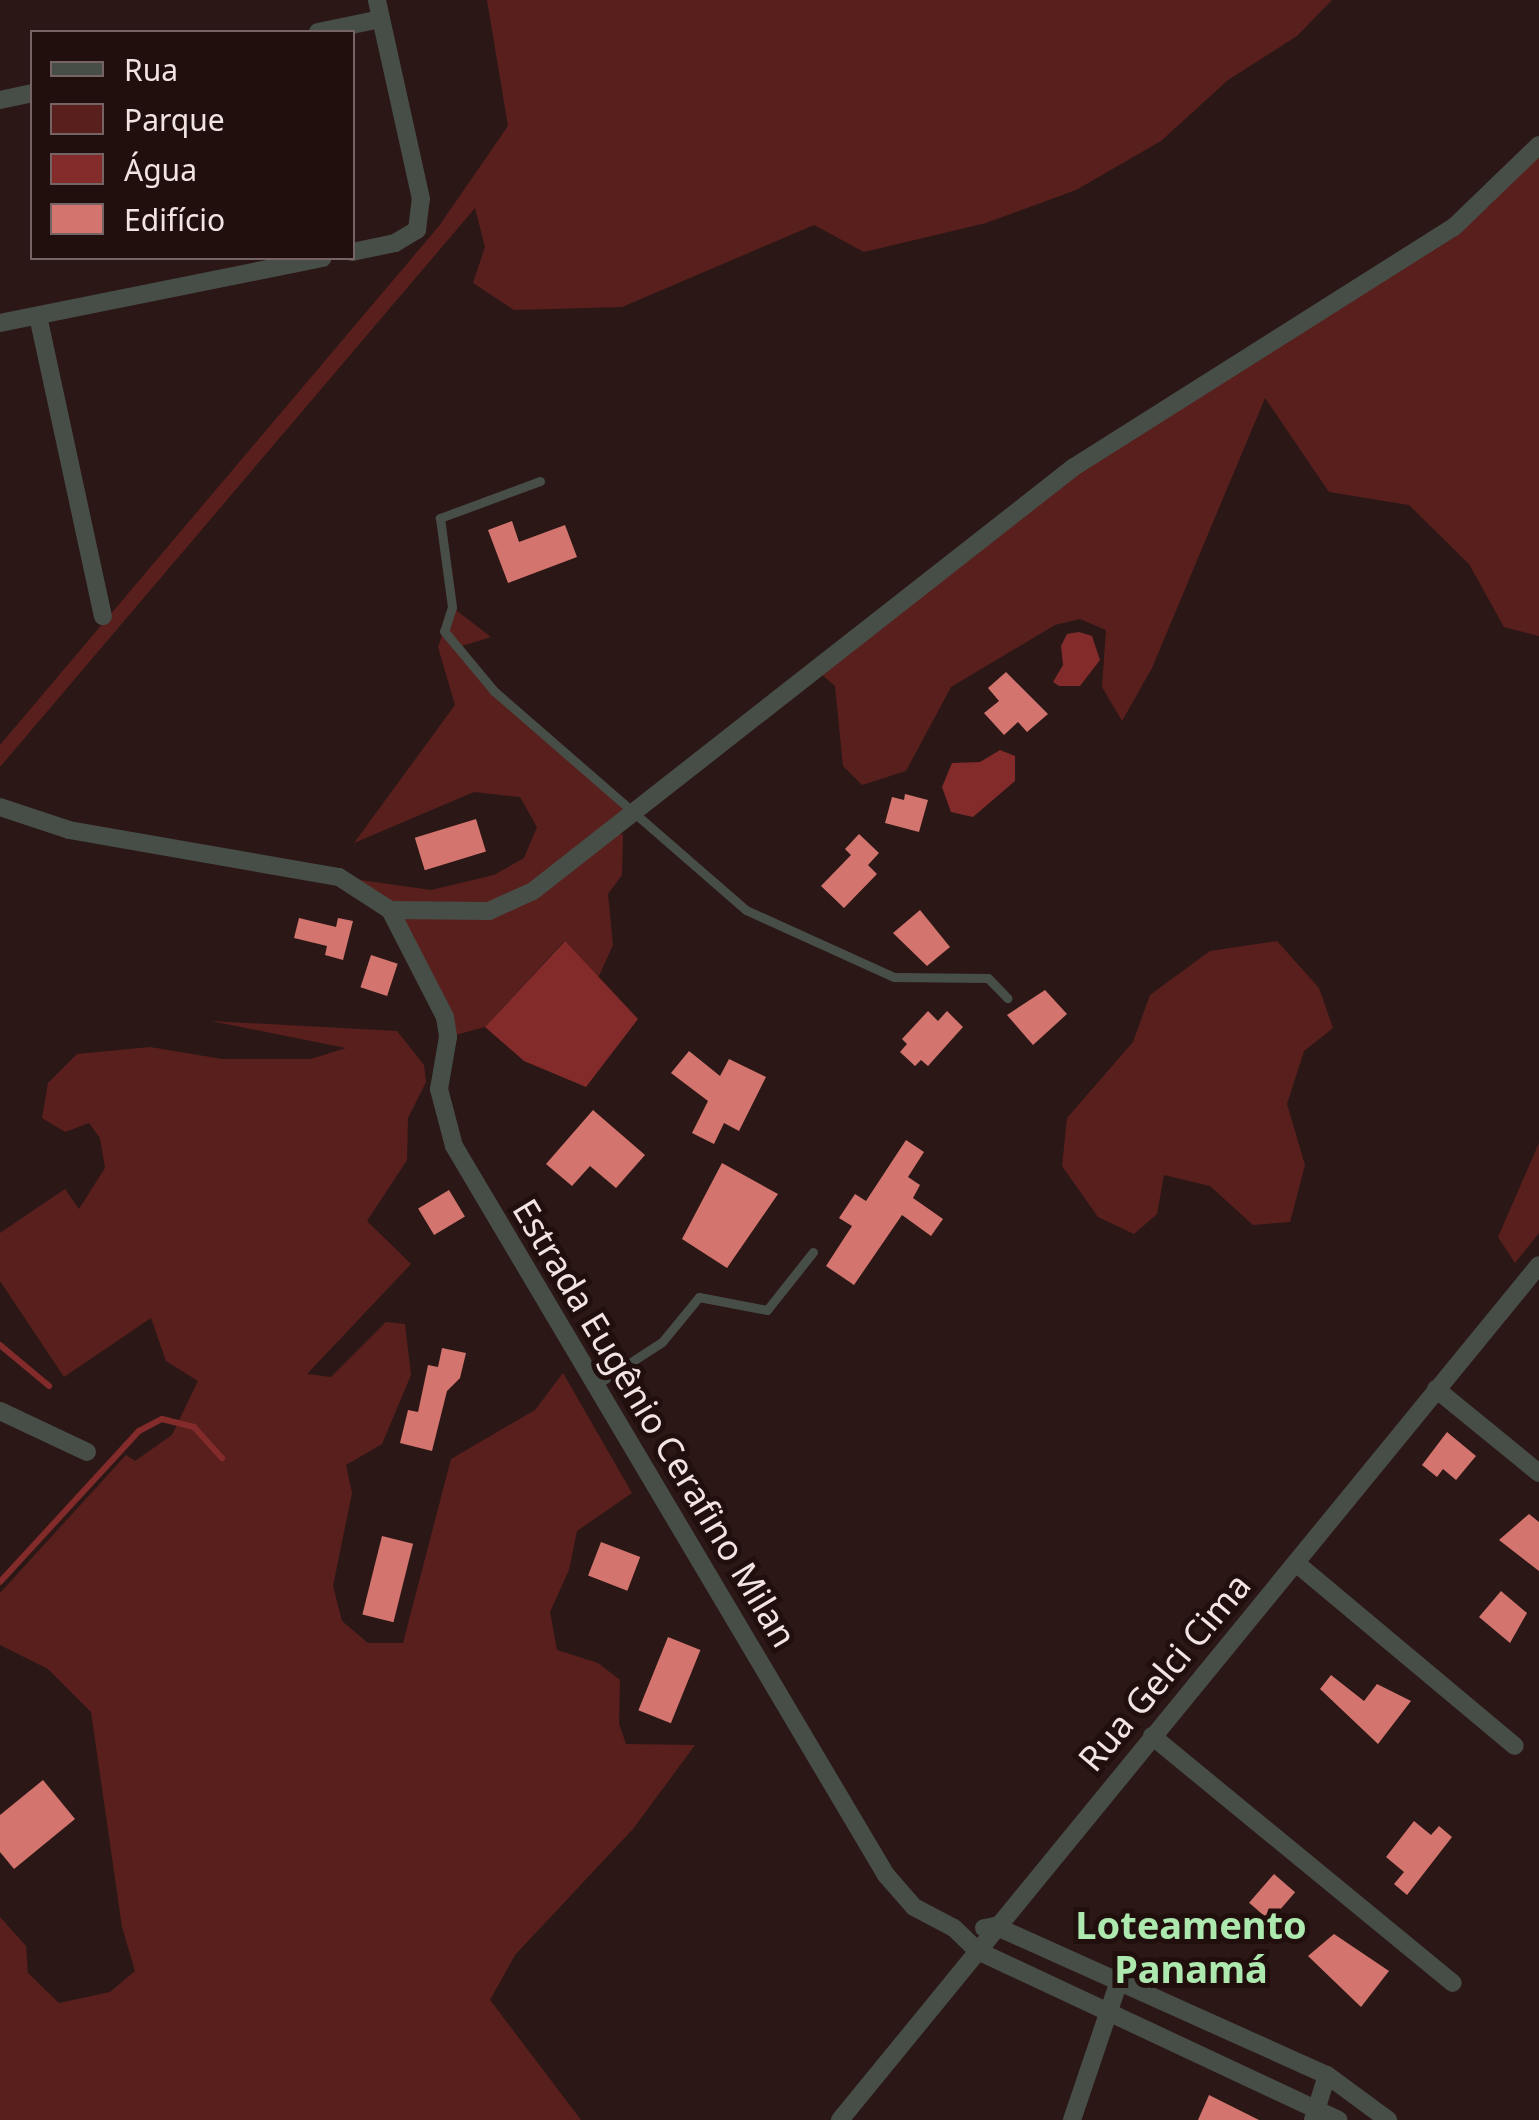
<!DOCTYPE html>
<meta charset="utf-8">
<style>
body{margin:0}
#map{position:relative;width:1539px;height:2120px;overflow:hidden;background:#2b1816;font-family:"Noto Sans",sans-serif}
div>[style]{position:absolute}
.green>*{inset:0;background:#591f1d}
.water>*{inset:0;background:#822b2a}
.stream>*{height:6px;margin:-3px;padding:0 3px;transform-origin:3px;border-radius:3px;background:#822b2a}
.building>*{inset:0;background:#d3746e;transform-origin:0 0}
.lane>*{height:9px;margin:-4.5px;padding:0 4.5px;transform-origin:4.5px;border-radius:4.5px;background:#474e47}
.street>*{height:18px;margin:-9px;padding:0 9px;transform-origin:9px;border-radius:9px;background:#474e47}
span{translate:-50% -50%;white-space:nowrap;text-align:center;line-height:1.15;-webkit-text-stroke:10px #210f0d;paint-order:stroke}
.street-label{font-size:35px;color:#f2e4e3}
.neighbourhood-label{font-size:38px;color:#ade9af;font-weight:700}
.legend{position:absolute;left:30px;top:30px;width:325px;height:230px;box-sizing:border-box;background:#210f0d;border:2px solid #756463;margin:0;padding:12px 18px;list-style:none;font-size:30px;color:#f2e4e3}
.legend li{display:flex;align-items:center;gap:20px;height:50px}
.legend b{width:50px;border:2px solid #756463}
</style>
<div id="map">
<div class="green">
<i style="clip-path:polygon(487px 0,1332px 0,1297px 36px,1228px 80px,1161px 141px,1076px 190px,986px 223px,864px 252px,814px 225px,622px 307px,514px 310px,473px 283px,485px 247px,475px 208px,0 767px,0 745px,439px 226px,508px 126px)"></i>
<i style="clip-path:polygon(1539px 145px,1539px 636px,1504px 627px,1469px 564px,1409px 505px,1329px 492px,1265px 398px,1152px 668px,1122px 721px,1102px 687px,1106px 630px,1080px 619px,1055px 625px,951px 687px,906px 771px,862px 785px,843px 766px,835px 686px,815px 669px,1074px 467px,1454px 227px)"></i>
<i style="clip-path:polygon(452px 607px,491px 637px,462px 646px,494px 691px,626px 812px,611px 825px,623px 835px,622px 875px,608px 894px,613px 945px,598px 978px,564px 941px,485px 1027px,448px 1037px,390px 910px,339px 877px,431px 890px,494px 875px,524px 858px,537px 827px,520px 797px,474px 792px,354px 843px,455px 705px,438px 647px)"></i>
<i style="clip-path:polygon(1277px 941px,1319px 988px,1333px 1028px,1304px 1051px,1287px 1104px,1305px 1165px,1290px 1222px,1253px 1225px,1210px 1186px,1164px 1175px,1157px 1214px,1134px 1234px,1098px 1217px,1062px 1166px,1067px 1118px,1133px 1042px,1150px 995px,1210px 951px)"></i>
<i style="clip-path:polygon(211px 1021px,397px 1031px,424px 1065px,426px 1082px,408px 1118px,407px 1160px,367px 1221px,411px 1264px,307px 1374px,331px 1377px,386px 1322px,405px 1324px,411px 1375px,382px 1444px,346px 1465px,352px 1493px,333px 1586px,342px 1621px,368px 1643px,403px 1643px,451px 1459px,535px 1410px,563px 1373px,632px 1493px,577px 1531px,569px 1570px,550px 1612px,557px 1650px,598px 1663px,620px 1680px,619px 1724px,626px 1744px,695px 1745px,633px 1829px,515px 1955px,490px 2000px,581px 2120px,0 2120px,0 1917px,26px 1946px,28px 1973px,59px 2003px,110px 1992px,135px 1971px,122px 1927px,91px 1712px,48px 1669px,0 1645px,0 1593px,126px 1455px,135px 1461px,172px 1435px,198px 1381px,166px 1361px,151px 1318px,64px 1377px,0 1281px,0 1233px,65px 1189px,79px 1209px,105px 1168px,100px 1138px,89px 1123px,65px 1132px,42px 1118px,48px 1083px,77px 1054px,150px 1047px,222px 1059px,311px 1059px,346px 1048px)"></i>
<i style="clip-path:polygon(1539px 1143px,1539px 1233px,1515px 1263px,1498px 1237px)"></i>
</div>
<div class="water">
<i style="clip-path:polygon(1079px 632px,1092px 636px,1100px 660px,1080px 686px,1059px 686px,1053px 682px,1063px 665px,1061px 646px,1067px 634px)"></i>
<i style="clip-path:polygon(1000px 750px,1015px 756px,1015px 781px,973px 817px,951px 812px,942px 787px,952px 763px,980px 762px)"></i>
<i style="clip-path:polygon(565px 941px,638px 1019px,586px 1087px,524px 1061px,485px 1027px)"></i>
</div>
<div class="stream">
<i style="left:0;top:1345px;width:64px;rotate:39.9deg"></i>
<i style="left:0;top:1582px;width:205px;rotate:-47.4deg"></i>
<i style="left:139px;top:1431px;width:26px;rotate:-28deg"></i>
<i style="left:162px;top:1419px;width:33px;rotate:14deg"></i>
<i style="left:194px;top:1427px;width:42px;rotate:47.9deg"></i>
</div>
<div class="building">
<i style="clip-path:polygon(512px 521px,519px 542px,565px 525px,577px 557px,508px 583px,488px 530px)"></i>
<i style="clip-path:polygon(1006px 672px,1048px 714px,1027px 732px,1018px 722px,1004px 735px,984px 713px,999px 701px,988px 688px)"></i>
<i style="clip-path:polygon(905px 794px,928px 800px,919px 832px,885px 823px,892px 797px,904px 800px)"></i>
<i style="left:476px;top:819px;width:34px;height:64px;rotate:73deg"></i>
<i style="clip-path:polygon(859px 834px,879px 853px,868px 865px,877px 874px,844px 908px,821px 886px,851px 855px,845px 849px)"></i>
<i style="clip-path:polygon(920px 910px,950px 947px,927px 966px,893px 933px)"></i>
<i style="clip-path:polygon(299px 918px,336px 927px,338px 918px,353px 921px,343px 960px,325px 955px,327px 946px,294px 938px)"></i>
<i style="left:371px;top:955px;width:28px;height:34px;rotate:18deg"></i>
<i style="clip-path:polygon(1045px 990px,1067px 1014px,1033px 1045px,1007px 1015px)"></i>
<i style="clip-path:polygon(928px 1011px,938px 1021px,947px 1011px,963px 1027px,928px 1066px,921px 1060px,915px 1066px,900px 1052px,907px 1044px,902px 1039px)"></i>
<i style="clip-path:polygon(689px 1051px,720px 1076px,729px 1059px,766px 1077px,739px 1131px,724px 1123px,714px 1144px,692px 1133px,708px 1101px,671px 1073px)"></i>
<i style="clip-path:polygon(593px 1110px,645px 1155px,616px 1188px,590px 1166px,572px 1186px,546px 1164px)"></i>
<i style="clip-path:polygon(906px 1140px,924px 1152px,908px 1177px,920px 1185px,913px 1198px,943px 1219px,931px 1236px,902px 1215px,854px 1285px,826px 1266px,852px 1226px,839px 1218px,855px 1194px,866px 1201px)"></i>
<i style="clip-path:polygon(722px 1163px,778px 1194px,727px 1268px,682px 1239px)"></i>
<i style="left:449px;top:1190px;width:31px;height:36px;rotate:59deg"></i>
<i style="clip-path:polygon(442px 1348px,466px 1353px,460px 1378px,447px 1391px,432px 1451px,400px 1443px,408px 1410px,418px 1412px,428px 1365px,438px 1367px)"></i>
<i style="clip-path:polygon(1447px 1432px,1476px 1456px,1456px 1480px,1443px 1469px,1437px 1477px,1422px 1465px)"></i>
<i style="clip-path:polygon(1529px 1514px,1539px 1522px,1539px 1571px,1499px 1540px)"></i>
<i style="left:382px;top:1536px;width:32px;height:81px;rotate:14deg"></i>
<i style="left:601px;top:1542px;width:42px;height:36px;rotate:21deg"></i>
<i style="clip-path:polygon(1501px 1591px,1527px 1613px,1510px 1643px,1479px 1617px)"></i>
<i style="left:668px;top:1637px;width:35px;height:79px;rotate:22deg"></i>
<i style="clip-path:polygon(1331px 1675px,1364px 1701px,1377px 1684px,1411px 1701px,1378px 1744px,1320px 1689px)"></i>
<i style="clip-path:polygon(43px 1780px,75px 1819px,14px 1869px,0 1852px,0 1815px)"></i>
<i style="clip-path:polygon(1414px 1821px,1431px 1835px,1439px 1826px,1452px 1837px,1407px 1895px,1394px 1884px,1404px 1872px,1386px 1857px)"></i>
<i style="left:1274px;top:1874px;width:28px;height:38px;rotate:41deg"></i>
<i style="clip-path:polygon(1334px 1934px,1389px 1971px,1361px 2007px,1308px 1956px)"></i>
<i style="clip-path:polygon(1209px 2095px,1259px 2120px,1198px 2120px)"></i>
</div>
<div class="lane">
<i style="left:540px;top:481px;width:107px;rotate:159.7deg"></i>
<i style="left:440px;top:518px;width:90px;rotate:82.3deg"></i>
<i style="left:452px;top:607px;width:25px;rotate:108deg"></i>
<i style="left:444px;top:631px;width:78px;rotate:50.2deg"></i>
<i style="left:494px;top:691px;width:334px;rotate:41deg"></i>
<i style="left:746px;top:910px;width:162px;rotate:24.4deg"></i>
<i style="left:894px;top:977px;width:94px;rotate:0.6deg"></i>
<i style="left:988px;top:978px;width:28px;rotate:46deg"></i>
<i style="left:596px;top:1385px;width:79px;rotate:-33.1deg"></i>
<i style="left:662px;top:1342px;width:58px;rotate:-50.6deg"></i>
<i style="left:699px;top:1297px;width:69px;rotate:10.8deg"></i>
<i style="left:767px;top:1310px;width:74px;rotate:-51.6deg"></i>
</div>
<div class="street">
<i style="left:318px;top:32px;width:64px;rotate:-11.7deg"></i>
<i style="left:0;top:100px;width:33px;rotate:-12deg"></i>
<i style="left:352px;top:252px;width:44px;rotate:-11.8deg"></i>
<i style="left:395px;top:243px;width:26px;rotate:-31deg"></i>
<i style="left:417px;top:230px;width:31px;rotate:-83deg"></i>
<i style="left:421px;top:199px;width:204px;rotate:-102.5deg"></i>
<i style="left:38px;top:316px;width:307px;rotate:77.8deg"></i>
<i style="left:0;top:323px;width:329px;rotate:-11.4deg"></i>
<i style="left:0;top:807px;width:73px;rotate:18.4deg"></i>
<i style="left:69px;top:830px;width:274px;rotate:9.9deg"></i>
<i style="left:339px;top:877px;width:61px;rotate:32.9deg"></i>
<i style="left:390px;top:910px;width:99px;rotate:0.6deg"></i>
<i style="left:489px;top:911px;width:48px;rotate:-24.4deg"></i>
<i style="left:533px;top:891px;width:687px;rotate:-38.09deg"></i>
<i style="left:1074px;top:467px;width:449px;rotate:-32.3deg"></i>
<i style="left:1454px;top:227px;width:118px;rotate:-44deg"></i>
<i style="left:390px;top:910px;width:120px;rotate:62.8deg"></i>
<i style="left:445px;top:1017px;width:20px;rotate:81deg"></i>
<i style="left:448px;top:1037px;width:53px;rotate:99.8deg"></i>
<i style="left:439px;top:1089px;width:59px;rotate:75.3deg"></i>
<i style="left:454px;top:1146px;width:847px;rotate:59.35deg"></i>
<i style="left:886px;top:1875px;width:43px;rotate:48.8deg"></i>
<i style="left:914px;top:1907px;width:45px;rotate:27.7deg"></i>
<i style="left:954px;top:1928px;width:33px;rotate:44deg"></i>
<i style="left:978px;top:1951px;width:398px;rotate:25.1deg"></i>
<i style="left:1436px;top:1389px;width:133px;rotate:39.2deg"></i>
<i style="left:0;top:1411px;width:96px;rotate:25.2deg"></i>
<i style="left:1296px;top:1563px;width:285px;rotate:39.9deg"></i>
<i style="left:1152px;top:1736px;width:389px;rotate:39.4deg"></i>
<i style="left:984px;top:1928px;width:11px;rotate:-10deg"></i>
<i style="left:995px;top:1926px;width:364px;rotate:24.2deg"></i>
<i style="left:1327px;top:2075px;width:76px;rotate:36.4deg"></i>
<i style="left:840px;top:2120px;width:1104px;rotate:-50.73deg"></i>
<i style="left:1072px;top:2120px;width:147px;rotate:-71.3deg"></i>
<i style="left:1313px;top:2120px;width:47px;rotate:-72.7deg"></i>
</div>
<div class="street-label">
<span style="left:655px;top:1423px;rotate:59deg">Estrada Eugênio Cerafino Milan</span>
<span style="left:1164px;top:1672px;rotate:-50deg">Rua Gelci Cima</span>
</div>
<div class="neighbourhood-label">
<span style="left:1191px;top:1947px">Loteamento<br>Panamá</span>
</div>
<ul class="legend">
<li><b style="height:12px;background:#474e47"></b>Rua</li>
<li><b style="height:28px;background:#591f1d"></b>Parque</li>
<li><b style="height:28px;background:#822b2a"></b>Água</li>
<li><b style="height:28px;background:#d3746e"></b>Edifício</li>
</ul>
</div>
